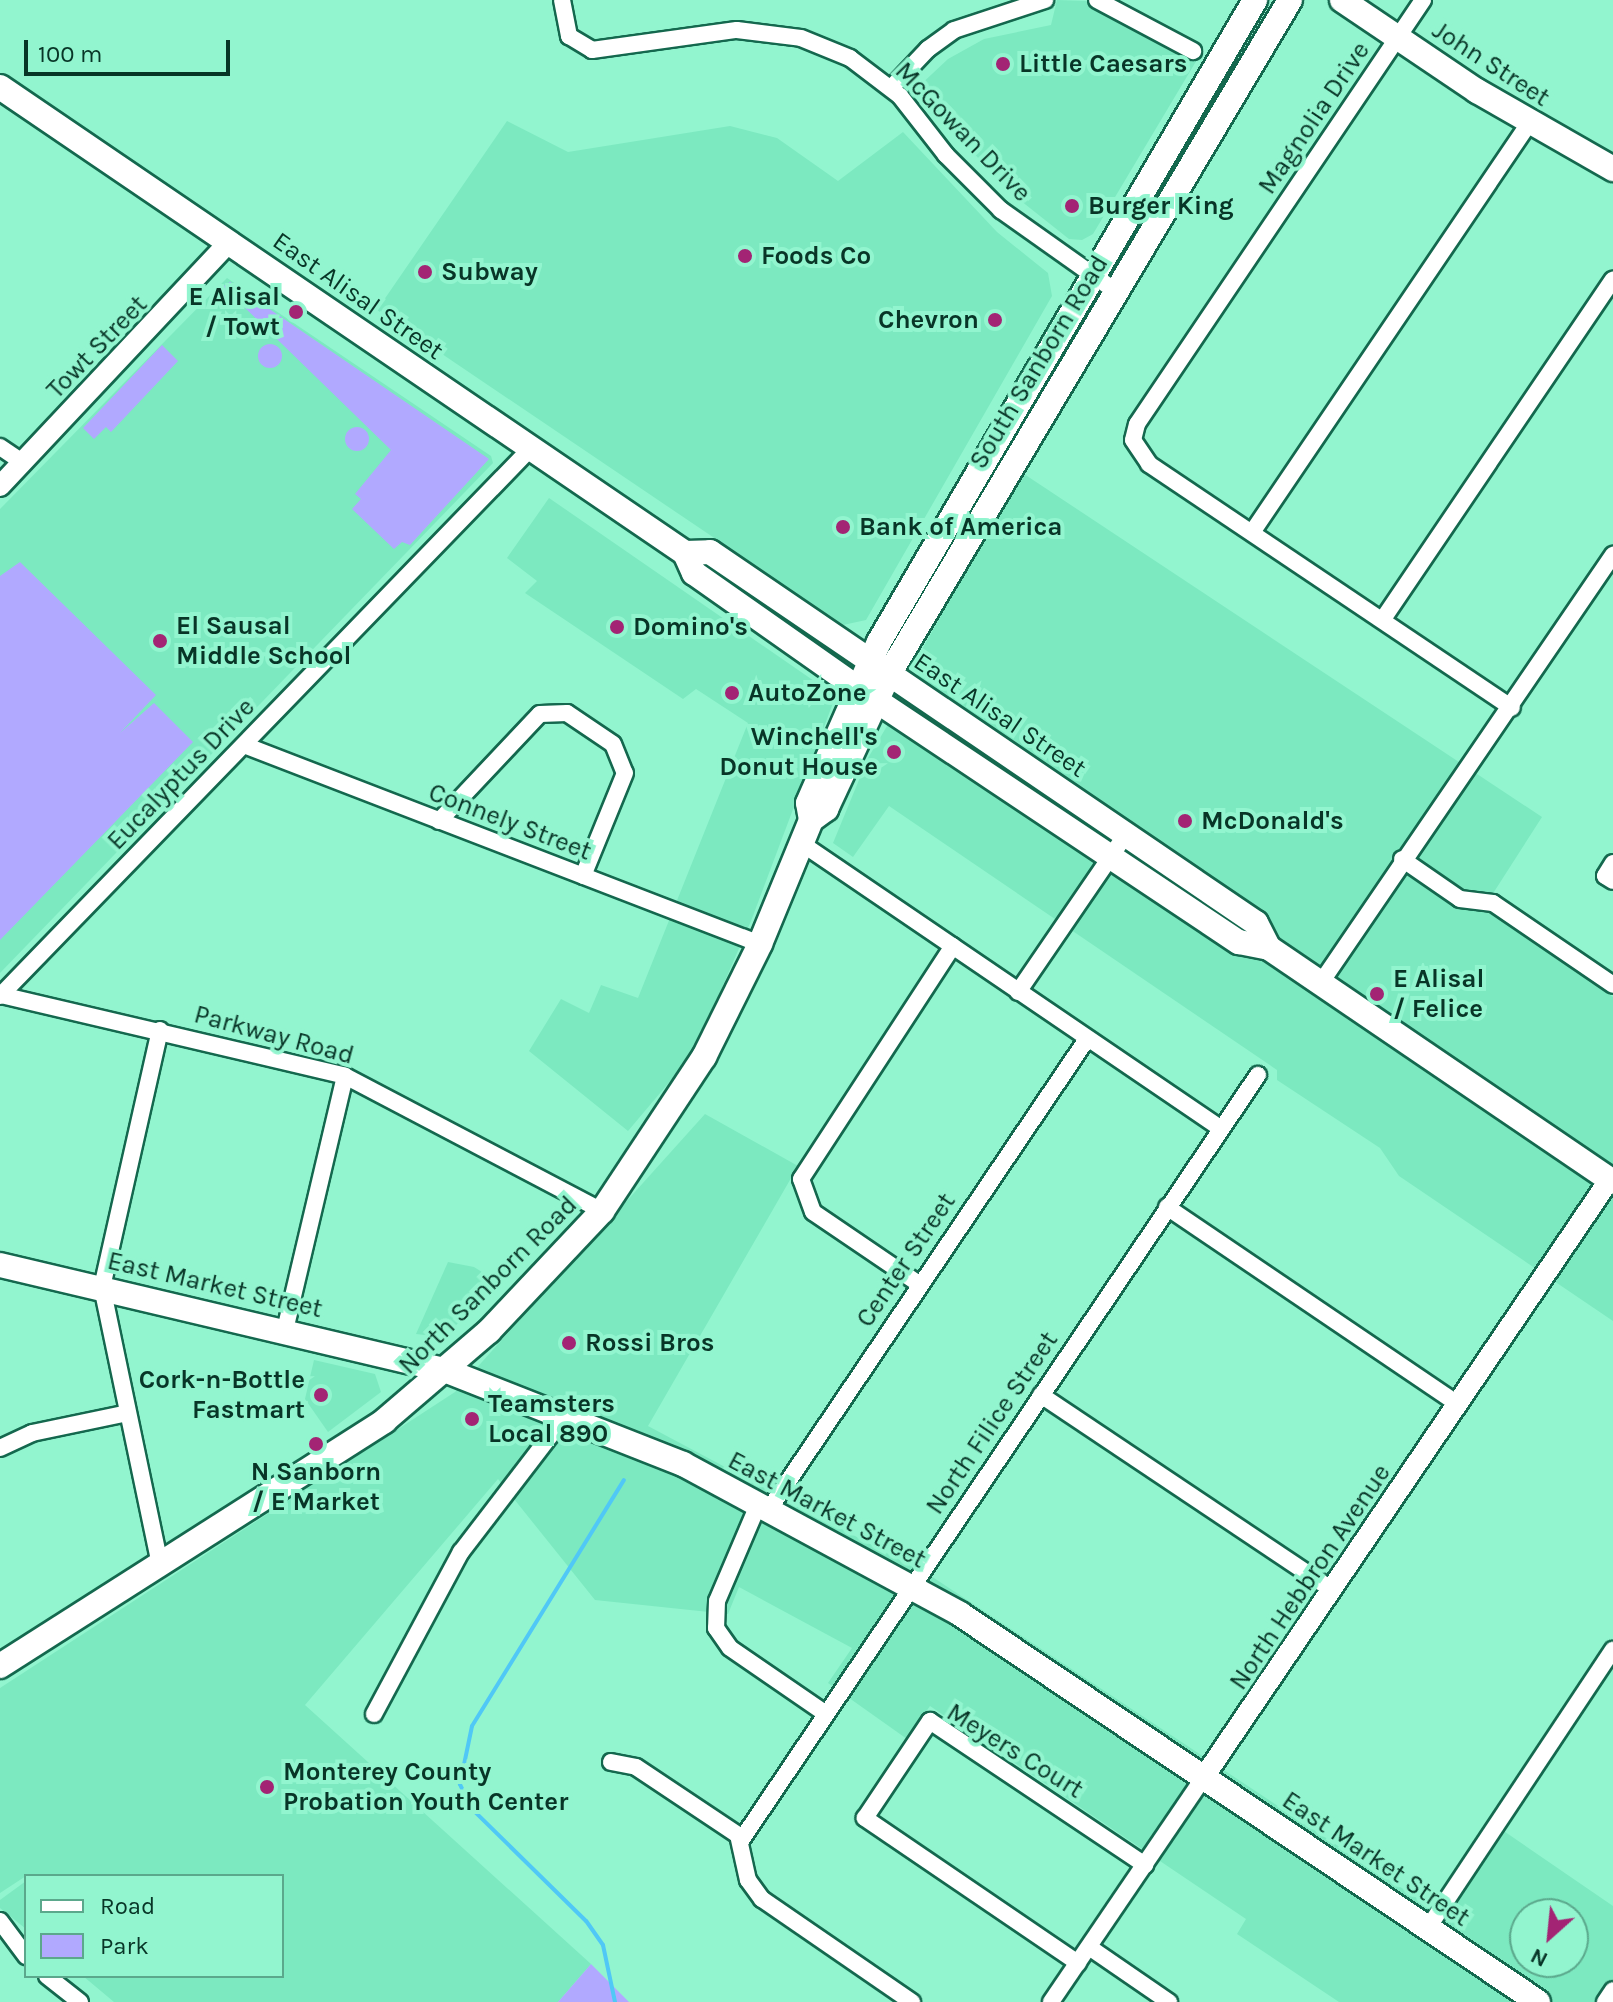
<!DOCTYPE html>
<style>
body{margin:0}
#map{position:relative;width:1613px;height:2002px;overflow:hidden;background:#92f5cf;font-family:Karla,sans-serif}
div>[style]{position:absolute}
.built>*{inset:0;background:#7ce9c0}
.green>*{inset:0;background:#b1a9ff}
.round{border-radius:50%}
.stream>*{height:4px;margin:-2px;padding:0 2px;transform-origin:2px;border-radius:2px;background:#50c8f6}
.roads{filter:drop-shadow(2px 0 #14684e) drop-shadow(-2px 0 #14684e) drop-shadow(0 2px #14684e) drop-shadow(0 -2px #14684e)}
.minor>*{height:16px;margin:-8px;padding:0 8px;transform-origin:8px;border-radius:8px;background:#fff}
.tertiary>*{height:20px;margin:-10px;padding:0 10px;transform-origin:10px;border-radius:10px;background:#fff}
.secondary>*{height:24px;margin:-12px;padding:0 12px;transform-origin:12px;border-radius:12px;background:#fff}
.dots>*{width:22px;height:22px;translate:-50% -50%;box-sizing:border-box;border:4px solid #92f5cf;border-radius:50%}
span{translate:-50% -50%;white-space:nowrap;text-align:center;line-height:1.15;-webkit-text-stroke:8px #92f5cf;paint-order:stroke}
.poi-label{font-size:26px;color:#083527;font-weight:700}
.left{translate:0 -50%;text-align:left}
.right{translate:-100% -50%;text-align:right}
.street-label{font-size:26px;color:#083527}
.legend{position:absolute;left:24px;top:1874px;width:260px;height:104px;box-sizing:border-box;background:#92f5cf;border:2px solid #5ba88c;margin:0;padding:10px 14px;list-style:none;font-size:24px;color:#083527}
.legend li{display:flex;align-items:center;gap:16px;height:40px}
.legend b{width:40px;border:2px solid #5ba88c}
.north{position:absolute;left:1509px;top:1898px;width:80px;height:80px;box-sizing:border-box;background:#92f5cf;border:2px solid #5ba88c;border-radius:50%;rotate:207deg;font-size:22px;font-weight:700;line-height:32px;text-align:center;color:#083527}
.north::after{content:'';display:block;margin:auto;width:28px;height:36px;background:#a32474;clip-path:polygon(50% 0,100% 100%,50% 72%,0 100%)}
.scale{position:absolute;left:24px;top:40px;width:206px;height:36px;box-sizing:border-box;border:4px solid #083527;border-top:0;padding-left:10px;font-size:24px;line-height:28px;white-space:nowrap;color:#083527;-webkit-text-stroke:6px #92f5cf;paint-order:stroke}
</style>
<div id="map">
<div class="built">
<i style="clip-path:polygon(1057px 0,1086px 1px,1198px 58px,1093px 234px,1082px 240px,1069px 239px,1007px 190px,916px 89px,948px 59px,984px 39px,1051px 25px)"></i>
<i style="clip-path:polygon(507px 121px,568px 152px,730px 126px,777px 138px,838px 181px,903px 132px,997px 232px,1048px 273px,1052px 296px,866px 620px,843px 625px,377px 310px)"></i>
<i style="clip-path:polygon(227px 278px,491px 456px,493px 463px,0 973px,0 509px)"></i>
<i style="clip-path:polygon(1021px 472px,1542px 817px,1483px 909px,1613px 997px,1613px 1321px,1399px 1176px,1380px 1148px,1277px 1080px,1277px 1070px,889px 806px,853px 857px,833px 843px,868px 758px,918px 674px,915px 662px)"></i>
<i style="clip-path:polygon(549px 498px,830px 692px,833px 703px,751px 921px,693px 1054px,628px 1131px,529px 1051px,561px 999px,589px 1013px,601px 985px,638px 998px,748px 723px,696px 689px,683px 699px,525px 593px,537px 581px,507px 558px)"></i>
<i style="clip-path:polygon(evenodd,705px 1114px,798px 1166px,648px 1426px,934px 1578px,1432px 1908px,1492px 1823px,1613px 1906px,1613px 2002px,1339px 2002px,1237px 1934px,1246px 1919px,930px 1706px,907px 1739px,828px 1683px,852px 1648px,739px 1587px,728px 1614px,595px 1600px,498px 1479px,305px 1705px,591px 1964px,558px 2002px,114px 2002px,83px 1976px,282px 1976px,282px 1876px,26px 1876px,0 1893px,0 1688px,455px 1392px,705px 1114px,1525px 1914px,1573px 1914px,1573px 1962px,1525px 1962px,1525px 1914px)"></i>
<i style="clip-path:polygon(448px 1262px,474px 1267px,501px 1284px,443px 1337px,416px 1334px)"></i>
<i style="clip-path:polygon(314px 1360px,375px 1374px,381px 1392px,328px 1432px,305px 1399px)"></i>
<i style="clip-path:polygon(26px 1881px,26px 1929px,0 1908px,0 1900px)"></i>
</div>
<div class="green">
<i style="clip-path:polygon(230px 282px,489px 459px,410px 545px,402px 542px,394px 549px,352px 509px,361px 499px,355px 494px,391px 450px,241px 304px,222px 306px,210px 295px)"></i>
<i class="round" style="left:258px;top:344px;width:24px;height:24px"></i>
<i style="clip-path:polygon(162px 345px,178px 361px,111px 432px,106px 427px,94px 439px,83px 428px)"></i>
<i class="round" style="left:345px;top:427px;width:24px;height:24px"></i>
<i style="clip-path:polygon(20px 562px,156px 695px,120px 733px,154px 703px,193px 742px,0 940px,0 576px)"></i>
<i style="clip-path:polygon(591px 1964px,629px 2002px,558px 2002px)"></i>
</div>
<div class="stream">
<i style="left:615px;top:2002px;width:58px;rotate:-101.9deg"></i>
<i style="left:603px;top:1945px;width:29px;rotate:-125deg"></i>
<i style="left:586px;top:1921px;width:160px;rotate:-135.5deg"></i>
<i style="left:472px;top:1809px;width:28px;rotate:-116deg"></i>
<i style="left:460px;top:1784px;width:59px;rotate:-78.3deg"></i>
<i style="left:472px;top:1726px;width:289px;rotate:-58.3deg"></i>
</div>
<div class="roads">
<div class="minor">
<i style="left:562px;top:0;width:37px;rotate:79deg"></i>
<i style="left:569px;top:36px;width:27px;rotate:31deg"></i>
<i style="left:592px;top:50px;width:146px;rotate:-7.9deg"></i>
<i style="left:737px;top:30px;width:64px;rotate:7.1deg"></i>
<i style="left:801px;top:38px;width:53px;rotate:22.2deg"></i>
<i style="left:850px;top:58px;width:63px;rotate:37.2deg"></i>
<i style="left:900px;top:96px;width:75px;rotate:52.1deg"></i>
<i style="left:946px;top:155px;width:78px;rotate:45deg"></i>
<i style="left:1001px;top:210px;width:138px;rotate:35.3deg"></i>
<i style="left:1097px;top:0;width:109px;rotate:28deg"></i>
<i style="left:1423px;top:0;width:511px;rotate:124deg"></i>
<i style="left:1137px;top:424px;width:16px;rotate:104deg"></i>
<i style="left:1133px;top:440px;width:29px;rotate:56deg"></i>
<i style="left:1149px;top:464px;width:437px;rotate:33.9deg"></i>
<i style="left:891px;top:88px;width:54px;rotate:-46.5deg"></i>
<i style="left:928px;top:49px;width:32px;rotate:-36deg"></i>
<i style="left:954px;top:30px;width:96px;rotate:-18.2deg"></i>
<i style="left:0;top:447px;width:27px;rotate:34deg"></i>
<i style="left:1253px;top:531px;width:493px;rotate:-55.9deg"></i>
<i style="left:1383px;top:619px;width:410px;rotate:-55.9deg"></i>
<i style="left:244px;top:745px;width:553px;rotate:21.09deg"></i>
<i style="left:439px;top:821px;width:147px;rotate:-46.7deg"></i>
<i style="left:540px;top:714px;width:27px;rotate:-2deg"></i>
<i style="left:567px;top:713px;width:55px;rotate:34deg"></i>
<i style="left:613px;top:744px;width:31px;rotate:68deg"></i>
<i style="left:625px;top:773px;width:111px;rotate:112.2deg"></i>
<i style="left:801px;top:843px;width:507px;rotate:34.22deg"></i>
<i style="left:1402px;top:859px;width:70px;rotate:34.6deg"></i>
<i style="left:1460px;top:899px;width:33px;rotate:7deg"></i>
<i style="left:1493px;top:903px;width:145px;rotate:34.3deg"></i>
<i style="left:1613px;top:863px;width:15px;rotate:122deg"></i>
<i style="left:1605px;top:876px;width:9px;rotate:32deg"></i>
<i style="left:1320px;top:984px;width:520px;rotate:-55.67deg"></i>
<i style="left:1018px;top:992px;width:189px;rotate:-55.6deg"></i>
<i style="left:1px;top:995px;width:353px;rotate:13.2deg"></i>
<i style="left:345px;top:1076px;width:290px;rotate:27.7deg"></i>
<i style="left:0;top:996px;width:762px;rotate:-45.9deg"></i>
<i style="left:160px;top:1030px;width:263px;rotate:102.7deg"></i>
<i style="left:102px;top:1287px;width:284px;rotate:78.2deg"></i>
<i style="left:1167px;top:1207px;width:351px;rotate:34.1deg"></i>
<i style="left:919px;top:1284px;width:128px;rotate:-145.8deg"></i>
<i style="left:813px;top:1212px;width:35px;rotate:-110deg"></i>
<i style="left:801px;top:1179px;width:278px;rotate:-56.9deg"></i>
<i style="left:285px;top:1330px;width:261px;rotate:-76.7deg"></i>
<i style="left:1041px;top:1395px;width:350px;rotate:33.8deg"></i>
<i style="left:0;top:1448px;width:35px;rotate:-25deg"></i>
<i style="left:32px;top:1433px;width:98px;rotate:-11.8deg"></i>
<i style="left:758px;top:1505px;width:104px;rotate:113.1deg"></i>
<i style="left:717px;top:1601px;width:27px;rotate:92deg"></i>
<i style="left:716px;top:1628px;width:24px;rotate:55deg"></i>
<i style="left:730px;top:1648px;width:116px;rotate:34.5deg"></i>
<i style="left:768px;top:1511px;width:570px;rotate:-55.95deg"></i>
<i style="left:374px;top:1714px;width:184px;rotate:-61.8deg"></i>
<i style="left:461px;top:1552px;width:173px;rotate:-52.5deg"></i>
<i style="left:611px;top:1762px;width:25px;rotate:11deg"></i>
<i style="left:636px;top:1767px;width:123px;rotate:33.7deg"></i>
<i style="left:738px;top:1835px;width:46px;rotate:77.5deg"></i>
<i style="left:748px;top:1880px;width:24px;rotate:54deg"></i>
<i style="left:762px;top:1899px;width:182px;rotate:34.5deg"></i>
<i style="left:742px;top:1839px;width:922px;rotate:-55.97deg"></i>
<i style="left:0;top:1921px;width:44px;rotate:53.4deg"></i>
<i style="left:1428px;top:1928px;width:334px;rotate:-56.4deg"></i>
<i style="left:1089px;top:1947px;width:97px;rotate:34.5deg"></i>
<i style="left:1078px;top:1963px;width:258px;rotate:-145.8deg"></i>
<i style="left:865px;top:1818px;width:117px;rotate:-56.2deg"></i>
<i style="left:930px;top:1721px;width:259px;rotate:33.8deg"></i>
<i style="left:47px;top:1976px;width:42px;rotate:38.2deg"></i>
<i style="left:1051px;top:2002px;width:272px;rotate:-55.8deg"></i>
<i style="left:1605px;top:2002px;width:14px;rotate:-56deg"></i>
</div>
<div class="tertiary">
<i style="left:0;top:486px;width:335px;rotate:-46.8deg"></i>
<i style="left:1204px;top:1777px;width:723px;rotate:-55.83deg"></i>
</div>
<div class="secondary">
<i style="left:1342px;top:0;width:163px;rotate:34deg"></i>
<i style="left:1477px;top:91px;width:157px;rotate:29.8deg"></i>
<i style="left:0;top:87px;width:828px;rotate:34.23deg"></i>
<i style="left:685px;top:553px;width:22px;rotate:66deg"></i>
<i style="left:694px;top:573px;width:198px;rotate:35.1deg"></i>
<i style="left:856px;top:687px;width:460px;rotate:33.7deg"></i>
<i style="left:1239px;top:942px;width:31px;rotate:11deg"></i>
<i style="left:685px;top:553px;width:25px;rotate:-2deg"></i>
<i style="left:710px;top:552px;width:660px;rotate:34.2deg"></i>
<i style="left:1256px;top:923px;width:28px;rotate:63deg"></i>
<i style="left:1269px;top:948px;width:416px;rotate:34.2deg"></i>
<i style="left:811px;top:820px;width:17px;rotate:-100deg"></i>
<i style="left:808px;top:803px;width:176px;rotate:-66.2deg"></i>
<i style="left:879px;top:642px;width:744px;rotate:-59.64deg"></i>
<i style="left:0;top:1265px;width:459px;rotate:13.3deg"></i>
<i style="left:447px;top:1371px;width:254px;rotate:21.5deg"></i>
<i style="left:683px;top:1464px;width:315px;rotate:28.4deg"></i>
<i style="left:960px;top:1614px;width:696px;rotate:33.87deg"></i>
<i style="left:0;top:1666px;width:456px;rotate:-32.5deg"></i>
<i style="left:384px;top:1421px;width:138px;rotate:-40.6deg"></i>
<i style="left:489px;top:1331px;width:165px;rotate:-46.7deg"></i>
<i style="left:602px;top:1211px;width:185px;rotate:-56.5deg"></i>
<i style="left:704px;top:1057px;width:126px;rotate:-63.6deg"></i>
<i style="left:760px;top:944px;width:134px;rotate:-67.6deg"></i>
<i style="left:811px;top:820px;width:19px;rotate:-36deg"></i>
<i style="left:826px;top:809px;width:149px;rotate:-65deg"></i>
<i style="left:889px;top:674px;width:784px;rotate:-59.25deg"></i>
</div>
</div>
<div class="dots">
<i style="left:1003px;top:64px;background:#a32474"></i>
<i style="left:1072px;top:206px;background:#a32474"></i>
<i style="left:745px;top:256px;background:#a32474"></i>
<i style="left:425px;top:272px;background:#a32474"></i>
<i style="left:296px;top:312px;background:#a32474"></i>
<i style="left:995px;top:320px;background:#a32474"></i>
<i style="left:843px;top:527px;background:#a32474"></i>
<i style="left:617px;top:627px;background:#a32474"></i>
<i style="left:160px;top:641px;background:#a32474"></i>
<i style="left:732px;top:693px;background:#a32474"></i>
<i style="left:894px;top:752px;background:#a32474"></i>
<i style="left:1185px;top:821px;background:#a32474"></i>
<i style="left:1377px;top:994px;background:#a32474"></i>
<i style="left:569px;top:1343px;background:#a32474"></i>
<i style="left:321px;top:1395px;background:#a32474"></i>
<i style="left:472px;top:1419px;background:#a32474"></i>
<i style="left:316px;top:1444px;background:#a32474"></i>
<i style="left:267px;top:1787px;background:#a32474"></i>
</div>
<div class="poi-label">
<span class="left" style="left:1019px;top:64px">Little Caesars</span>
<span class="left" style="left:1088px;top:206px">Burger King</span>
<span class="left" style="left:761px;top:256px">Foods Co</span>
<span class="left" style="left:441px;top:272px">Subway</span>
<span class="right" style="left:280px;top:312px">E Alisal<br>/ Towt</span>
<span class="right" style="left:979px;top:320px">Chevron</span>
<span class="left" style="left:859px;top:527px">Bank of America</span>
<span class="left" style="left:176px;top:641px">El Sausal<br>Middle School</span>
<span class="left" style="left:633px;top:627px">Domino's</span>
<span class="left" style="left:748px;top:693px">AutoZone</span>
<span class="right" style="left:878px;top:752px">Winchell's<br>Donut House</span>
<span class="left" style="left:1201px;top:821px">McDonald's</span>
<span class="left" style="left:1393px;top:994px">E Alisal<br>/ Felice</span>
<span class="left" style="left:585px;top:1343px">Rossi Bros</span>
<span class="right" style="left:305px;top:1395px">Cork-n-Bottle<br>Fastmart</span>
<span class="left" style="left:488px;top:1419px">Teamsters<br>Local 890</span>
<span style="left:316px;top:1487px">N Sanborn<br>/ E Market</span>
<span class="left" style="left:283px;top:1787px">Monterey County<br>Probation Youth Center</span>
</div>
<div class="street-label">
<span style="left:1491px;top:64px;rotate:33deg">John Street</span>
<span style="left:1314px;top:118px;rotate:-56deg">Magnolia Drive</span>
<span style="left:963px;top:132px;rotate:46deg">McGowan Drive</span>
<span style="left:358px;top:296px;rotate:35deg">East Alisal Street</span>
<span style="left:97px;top:347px;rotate:-46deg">Towt Street</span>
<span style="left:1039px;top:362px;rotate:-59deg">South Sanborn Road</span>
<span style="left:1000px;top:715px;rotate:34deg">East Alisal Street</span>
<span style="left:181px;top:774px;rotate:-46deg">Eucalyptus Drive</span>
<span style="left:510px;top:822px;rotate:21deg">Connely Street</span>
<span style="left:274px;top:1035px;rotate:15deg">Parkway Road</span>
<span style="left:906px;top:1260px;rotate:-56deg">Center Street</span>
<span style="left:215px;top:1285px;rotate:13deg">East Market Street</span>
<span style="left:488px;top:1285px;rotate:-45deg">North Sanborn Road</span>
<span style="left:992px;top:1423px;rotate:-56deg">North Filice Street</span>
<span style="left:827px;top:1510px;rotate:28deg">East Market Street</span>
<span style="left:1310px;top:1577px;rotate:-56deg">North Hebbron Avenue</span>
<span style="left:1015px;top:1751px;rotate:32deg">Meyers Court</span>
<span style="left:1376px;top:1859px;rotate:34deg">East Market Street</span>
</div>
<ul class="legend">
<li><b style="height:10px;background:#fff"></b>Road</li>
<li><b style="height:22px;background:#b1a9ff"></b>Park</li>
</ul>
<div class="north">N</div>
<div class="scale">100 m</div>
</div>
